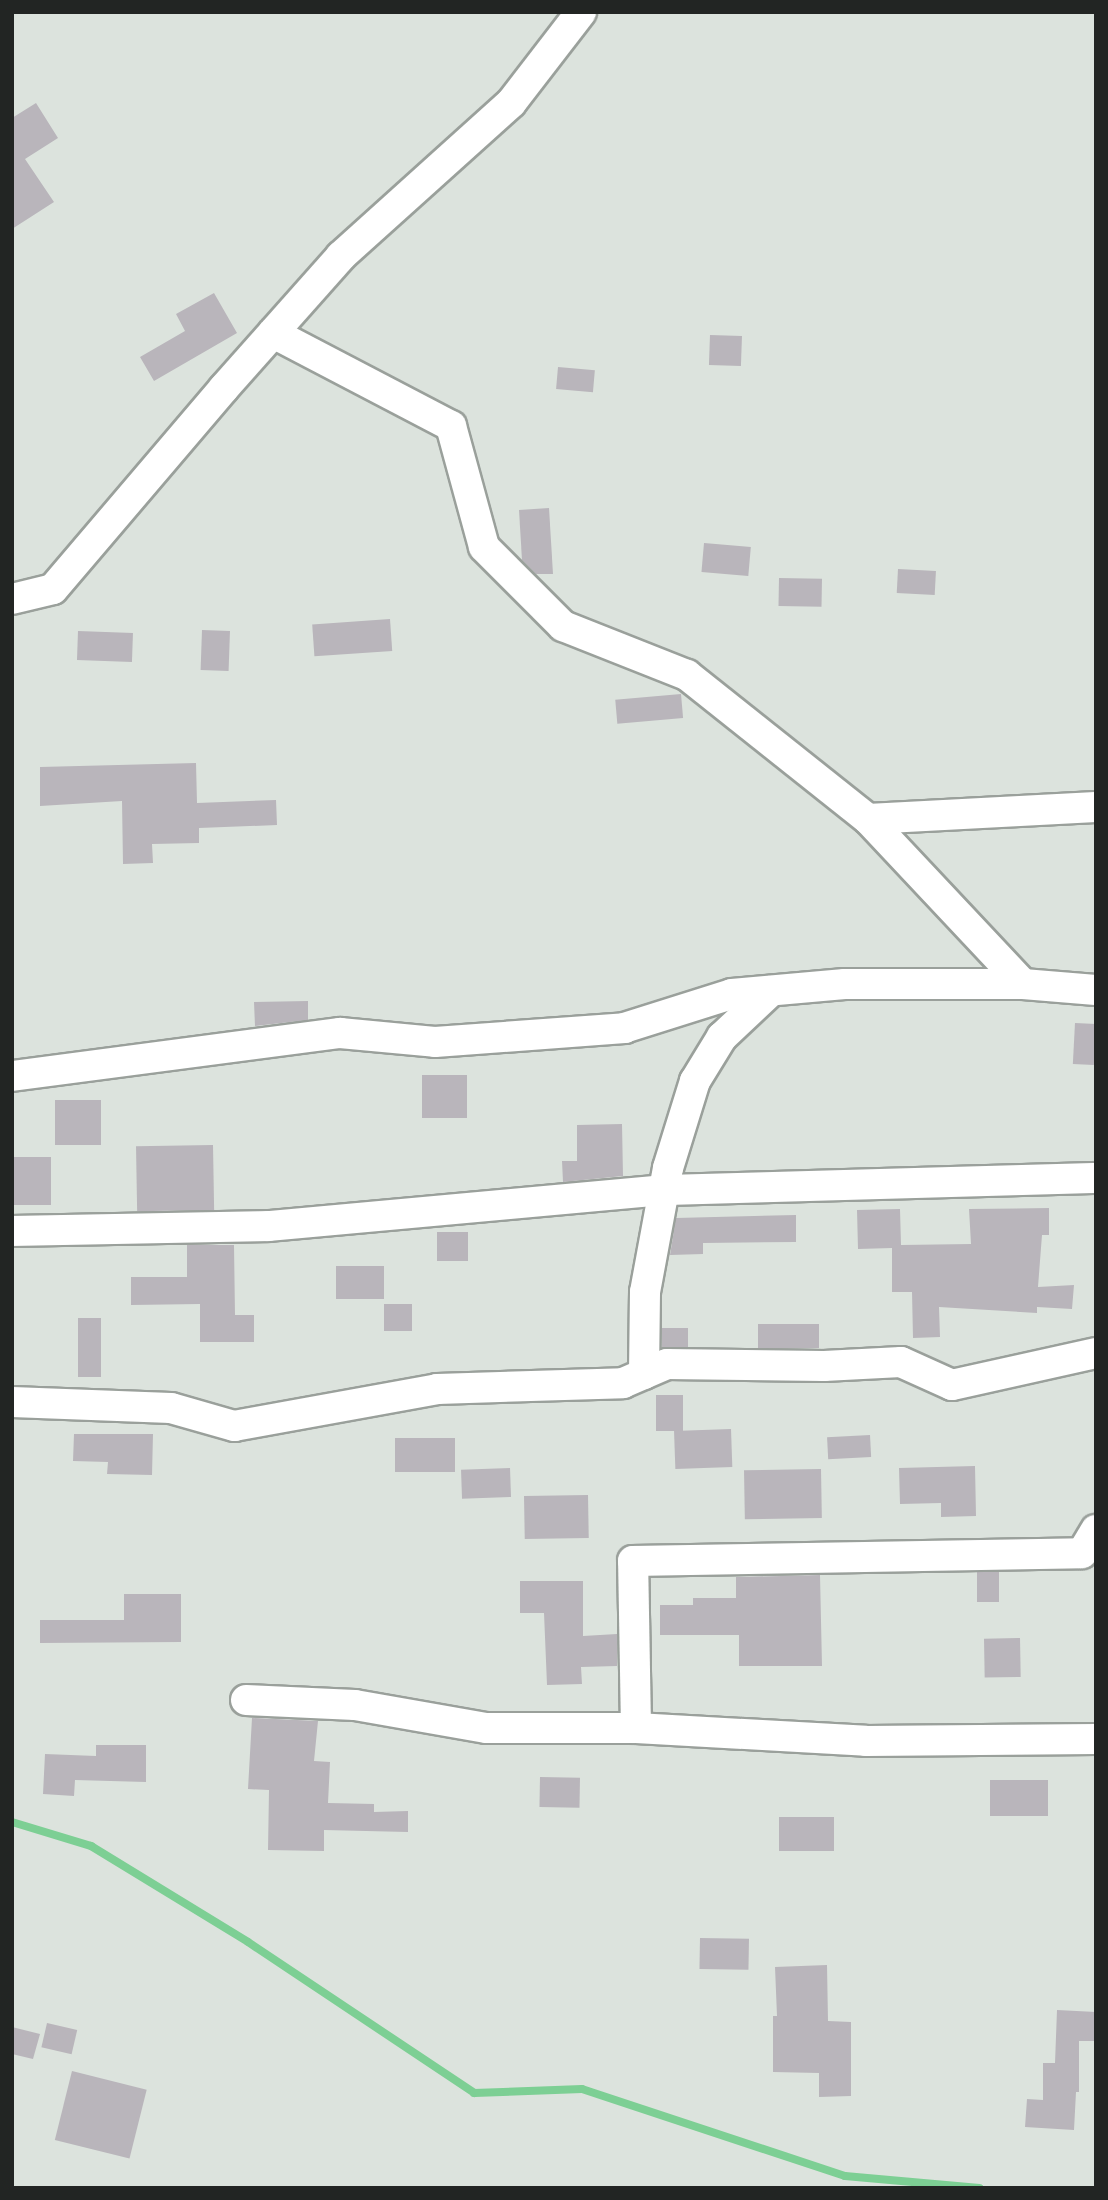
<!DOCTYPE html>
<style>
body{margin:0}
#map{position:relative;width:1108px;height:2200px;overflow:hidden;background:#dce3dd;font-family:"Work Sans",sans-serif}
div>[style]{position:absolute}
.stream>*{height:8px;margin:-4px;padding:0 4px;transform-origin:4px;border-radius:4px;background:#7dcf94}
.building>*{inset:0;background:#b9b5bb;transform-origin:0 0}
.roads{filter:drop-shadow(2px 0 #9aa09b) drop-shadow(-2px 0 #9aa09b) drop-shadow(0 2px #9aa09b) drop-shadow(0 -2px #9aa09b)}
.minor>*{height:30px;margin:-15px;padding:0 15px;transform-origin:15px;border-radius:15px;background:#fff}
span{translate:-50% -50%;white-space:nowrap;text-align:center;line-height:1.15;-webkit-text-stroke:5px #dce3dd;paint-order:stroke}
.frame{position:absolute;inset:0;border:14px solid #222523;pointer-events:none}
</style>
<div id="map">
<div class="stream">
<i style="left:12px;top:1822px;width:83px;rotate:16.9deg"></i>
<i style="left:91px;top:1846px;width:184px;rotate:31.4deg"></i>
<i style="left:248px;top:1942px;width:272px;rotate:33.7deg"></i>
<i style="left:474px;top:2093px;width:108px;rotate:-2.1deg"></i>
<i style="left:582px;top:2089px;width:277px;rotate:18.3deg"></i>
<i style="left:845px;top:2176px;width:135px;rotate:5.1deg"></i>
</div>
<div class="building">
<i style="clip-path:polygon(36px 103px,58px 138px,25px 159px,54px 202px,12px 229px,12px 118px)"></i>
<i style="clip-path:polygon(214px 293px,237px 333px,154px 381px,140px 357px,185px 331px,176px 314px)"></i>
<i style="left:710px;top:335px;width:32px;height:30px;rotate:2deg"></i>
<i style="left:558px;top:367px;width:37px;height:22px;rotate:5deg"></i>
<i style="clip-path:polygon(549px 508px,553px 574px,536px 574px,522px 560px,519px 510px)"></i>
<i style="left:704px;top:543px;width:47px;height:29px;rotate:5deg"></i>
<i style="left:898px;top:569px;width:38px;height:24px;rotate:3deg"></i>
<i style="left:779px;top:578px;width:43px;height:28px;rotate:1deg"></i>
<i style="left:390px;top:619px;width:32px;height:78px;rotate:86deg"></i>
<i style="left:202px;top:630px;width:28px;height:40px;rotate:2deg"></i>
<i style="left:78px;top:631px;width:55px;height:29px;rotate:2deg"></i>
<i style="left:681px;top:694px;width:24px;height:66px;rotate:85deg"></i>
<i style="clip-path:polygon(196px 763px,197px 803px,276px 800px,277px 825px,199px 828px,199px 843px,152px 844px,153px 863px,123px 864px,122px 801px,40px 806px,40px 767px)"></i>
<i style="clip-path:polygon(308px 1001px,308px 1020px,255px 1026px,254px 1002px)"></i>
<i style="left:1075px;top:1023px;width:21px;height:41px;rotate:3deg"></i>
<i style="left:467px;top:1075px;width:43px;height:45px;rotate:90deg"></i>
<i style="left:101px;top:1100px;width:45px;height:46px;rotate:90deg"></i>
<i style="clip-path:polygon(622px 1124px,623px 1176px,563px 1182px,562px 1161px,577px 1161px,577px 1125px)"></i>
<i style="left:213px;top:1145px;width:65px;height:77px;rotate:89deg"></i>
<i style="left:12px;top:1157px;width:39px;height:48px"></i>
<i style="clip-path:polygon(1049px 1208px,1049px 1235px,1042px 1235px,1038px 1287px,1074px 1285px,1072px 1309px,1037px 1307px,1037px 1313px,939px 1307px,940px 1337px,913px 1338px,912px 1292px,892px 1292px,892px 1248px,858px 1249px,857px 1210px,900px 1209px,901px 1245px,971px 1244px,969px 1209px)"></i>
<i style="clip-path:polygon(796px 1215px,796px 1242px,703px 1243px,703px 1254px,670px 1255px,676px 1218px)"></i>
<i style="left:437px;top:1232px;width:31px;height:29px"></i>
<i style="clip-path:polygon(187px 1245px,234px 1245px,235px 1315px,254px 1315px,254px 1342px,200px 1342px,200px 1304px,131px 1305px,131px 1277px,187px 1277px)"></i>
<i style="left:336px;top:1266px;width:48px;height:33px"></i>
<i style="left:384px;top:1304px;width:28px;height:27px"></i>
<i style="left:78px;top:1318px;width:23px;height:59px"></i>
<i style="left:819px;top:1324px;width:24px;height:61px;rotate:90deg"></i>
<i style="left:688px;top:1328px;width:19px;height:26px;rotate:90deg"></i>
<i style="left:656px;top:1395px;width:27px;height:36px"></i>
<i style="left:731px;top:1429px;width:38px;height:57px;rotate:88deg"></i>
<i style="clip-path:polygon(74px 1434px,153px 1434px,152px 1475px,107px 1474px,108px 1462px,73px 1461px)"></i>
<i style="left:870px;top:1435px;width:22px;height:43px;rotate:87deg"></i>
<i style="left:455px;top:1438px;width:34px;height:60px;rotate:90deg"></i>
<i style="clip-path:polygon(975px 1466px,976px 1516px,941px 1517px,941px 1503px,900px 1504px,899px 1468px)"></i>
<i style="left:510px;top:1468px;width:29px;height:49px;rotate:88deg"></i>
<i style="left:821px;top:1469px;width:49px;height:77px;rotate:89deg"></i>
<i style="left:588px;top:1495px;width:43px;height:64px;rotate:89deg"></i>
<i style="left:977px;top:1572px;width:22px;height:30px"></i>
<i style="clip-path:polygon(820px 1575px,822px 1666px,739px 1666px,739px 1635px,660px 1635px,660px 1605px,693px 1605px,693px 1598px,736px 1598px,736px 1577px)"></i>
<i style="clip-path:polygon(520px 1581px,583px 1581px,583px 1636px,617px 1634px,617px 1666px,581px 1667px,582px 1684px,547px 1685px,544px 1613px,520px 1613px)"></i>
<i style="clip-path:polygon(124px 1594px,181px 1594px,181px 1642px,40px 1643px,40px 1620px,124px 1620px)"></i>
<i style="left:1020px;top:1638px;width:39px;height:36px;rotate:89deg"></i>
<i style="clip-path:polygon(252px 1718px,318px 1721px,314px 1761px,330px 1762px,328px 1803px,374px 1804px,374px 1812px,408px 1811px,408px 1832px,324px 1830px,324px 1851px,268px 1850px,269px 1790px,248px 1789px)"></i>
<i style="clip-path:polygon(96px 1745px,146px 1745px,146px 1782px,75px 1780px,74px 1796px,43px 1794px,45px 1754px,96px 1756px)"></i>
<i style="left:540px;top:1777px;width:40px;height:30px;rotate:1deg"></i>
<i style="left:990px;top:1780px;width:58px;height:36px"></i>
<i style="left:779px;top:1817px;width:55px;height:34px"></i>
<i style="left:700px;top:1938px;width:49px;height:31px;rotate:1deg"></i>
<i style="clip-path:polygon(827px 1965px,828px 2021px,851px 2022px,851px 2096px,819px 2097px,819px 2073px,773px 2072px,773px 2016px,777px 2016px,775px 1967px)"></i>
<i style="clip-path:polygon(1057px 2010px,1096px 2012px,1096px 2041px,1079px 2041px,1079px 2092px,1076px 2092px,1074px 2130px,1025px 2127px,1027px 2099px,1043px 2100px,1043px 2063px,1055px 2063px)"></i>
<i style="left:47px;top:2023px;width:31px;height:25px;rotate:13deg"></i>
<i style="clip-path:polygon(12px 2027px,40px 2034px,33px 2059px,12px 2054px)"></i>
<i style="left:72px;top:2071px;width:77px;height:71px;rotate:14deg"></i>
</div>
<div class="roads">
<div class="minor">
<i style="left:273px;top:333px;width:201px;rotate:27.6deg"></i>
<i style="left:451px;top:426px;width:125px;rotate:74.7deg"></i>
<i style="left:484px;top:547px;width:112px;rotate:45deg"></i>
<i style="left:563px;top:626px;width:133px;rotate:21.6deg"></i>
<i style="left:687px;top:675px;width:231px;rotate:38.5deg"></i>
<i style="left:868px;top:819px;width:226px;rotate:46.8deg"></i>
<i style="left:12px;top:599px;width:42px;rotate:-13.7deg"></i>
<i style="left:53px;top:589px;width:264px;rotate:-49.6deg"></i>
<i style="left:224px;top:388px;width:176px;rotate:-48.4deg"></i>
<i style="left:341px;top:256px;width:229px;rotate:-42deg"></i>
<i style="left:511px;top:103px;width:115px;rotate:-52.4deg"></i>
<i style="left:868px;top:819px;width:228px;rotate:-3deg"></i>
<i style="left:12px;top:1076px;width:331px;rotate:-7.5deg"></i>
<i style="left:340px;top:1033px;width:95px;rotate:5.4deg"></i>
<i style="left:435px;top:1042px;width:190px;rotate:-4.2deg"></i>
<i style="left:624px;top:1028px;width:113px;rotate:-17.5deg"></i>
<i style="left:732px;top:994px;width:113px;rotate:-5.1deg"></i>
<i style="left:845px;top:984px;width:178px"></i>
<i style="left:1023px;top:984px;width:73px;rotate:4.7deg"></i>
<i style="left:12px;top:1231px;width:257px;rotate:-1.1deg"></i>
<i style="left:269px;top:1226px;width:397px;rotate:-5.2deg"></i>
<i style="left:664px;top:1190px;width:432px;rotate:-1.6deg"></i>
<i style="left:644px;top:1374px;width:82px;rotate:-89.3deg"></i>
<i style="left:645px;top:1292px;width:126px;rotate:-79.5deg"></i>
<i style="left:668px;top:1168px;width:91px;rotate:-72.8deg"></i>
<i style="left:695px;top:1081px;width:52px;rotate:-58.5deg"></i>
<i style="left:722px;top:1037px;width:67px;rotate:-43.2deg"></i>
<i style="left:12px;top:1402px;width:159px;rotate:2.2deg"></i>
<i style="left:171px;top:1408px;width:66px;rotate:15.9deg"></i>
<i style="left:234px;top:1426px;width:206px;rotate:-10.3deg"></i>
<i style="left:437px;top:1389px;width:186px;rotate:-1.8deg"></i>
<i style="left:623px;top:1383px;width:48px;rotate:-23.4deg"></i>
<i style="left:667px;top:1364px;width:157px;rotate:0.7deg"></i>
<i style="left:824px;top:1366px;width:77px;rotate:-3deg"></i>
<i style="left:901px;top:1362px;width:56px;rotate:24.3deg"></i>
<i style="left:952px;top:1385px;width:148px;rotate:-12.5deg"></i>
<i style="left:246px;top:1700px;width:109px;rotate:2.6deg"></i>
<i style="left:355px;top:1705px;width:133px;rotate:10deg"></i>
<i style="left:486px;top:1728px;width:150px"></i>
<i style="left:636px;top:1728px;width:230px;rotate:3.2deg"></i>
<i style="left:866px;top:1741px;width:230px;rotate:-0.5deg"></i>
<i style="left:636px;top:1728px;width:167px;rotate:-91deg"></i>
<i style="left:633px;top:1561px;width:449px;rotate:-1deg"></i>
<i style="left:1082px;top:1553px;width:27px;rotate:-59deg"></i>
</div>
</div>
<div class="frame"></div>
</div>
